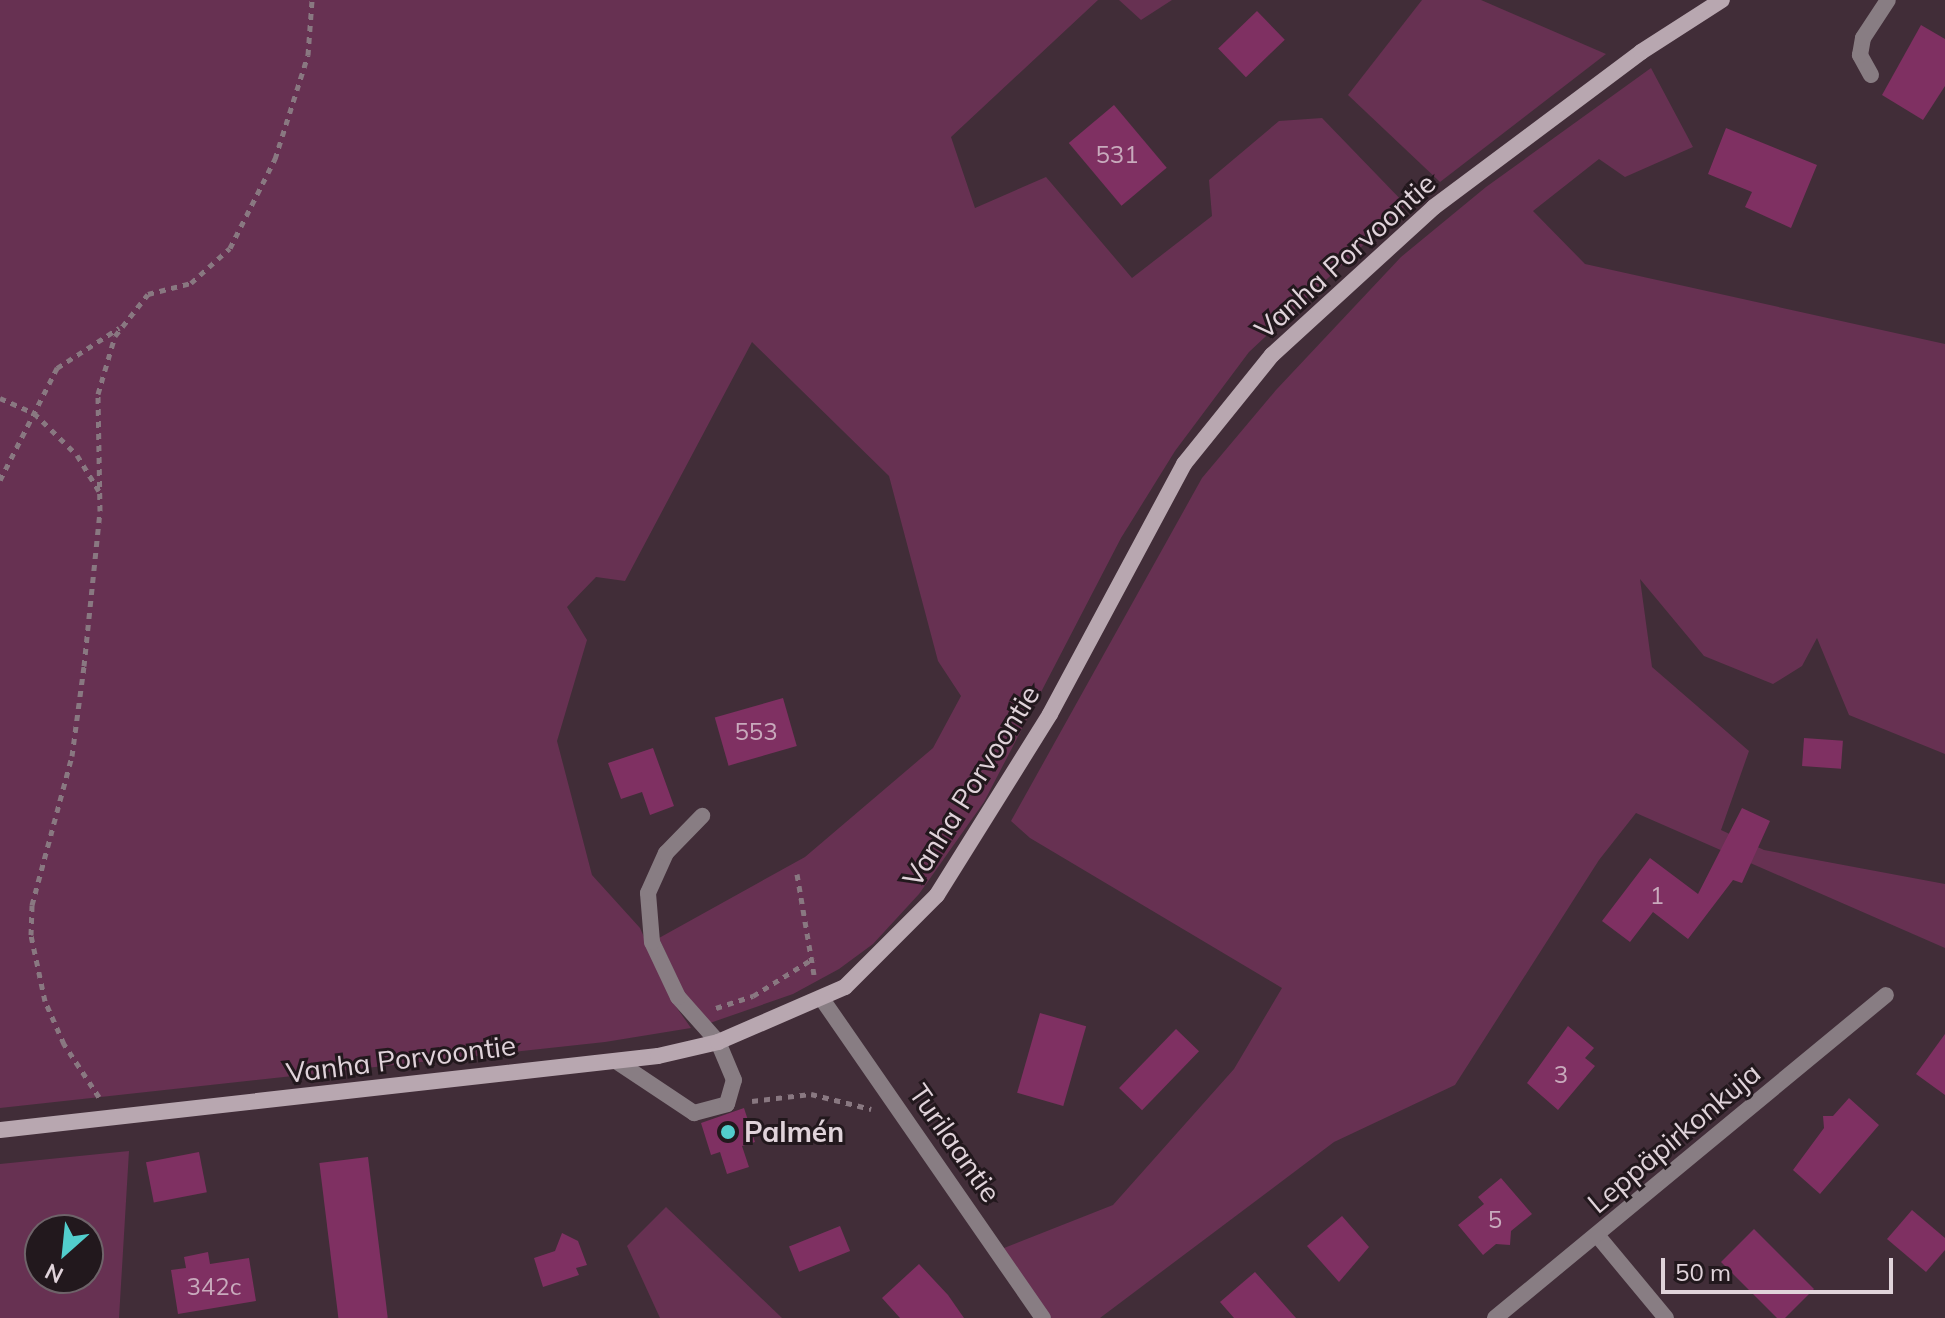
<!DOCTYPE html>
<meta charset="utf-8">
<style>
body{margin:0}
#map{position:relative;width:1945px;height:1318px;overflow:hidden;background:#412d38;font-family:Mulish,sans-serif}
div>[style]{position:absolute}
.green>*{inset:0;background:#673152}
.building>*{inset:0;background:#7f3062;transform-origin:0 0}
.path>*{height:5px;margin-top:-2.5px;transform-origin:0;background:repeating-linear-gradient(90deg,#897881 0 6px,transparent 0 12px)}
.lane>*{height:16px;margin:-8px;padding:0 8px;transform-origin:8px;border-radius:8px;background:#887d83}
.street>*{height:16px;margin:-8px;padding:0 8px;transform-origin:8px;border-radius:8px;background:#887d83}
.secondary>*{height:16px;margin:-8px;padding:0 8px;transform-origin:8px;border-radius:8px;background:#b8a7b0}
.dots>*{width:22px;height:22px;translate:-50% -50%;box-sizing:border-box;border:4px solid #22181d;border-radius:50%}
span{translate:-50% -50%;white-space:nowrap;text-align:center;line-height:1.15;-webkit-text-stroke:6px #22181d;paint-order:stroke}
.number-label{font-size:24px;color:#c8aabc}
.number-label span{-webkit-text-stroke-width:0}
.street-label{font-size:28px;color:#e0d3da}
.poi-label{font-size:28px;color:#e0d3da;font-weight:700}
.left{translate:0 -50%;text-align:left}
.north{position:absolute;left:24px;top:1214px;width:80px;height:80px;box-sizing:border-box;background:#22181d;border:2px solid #6e6369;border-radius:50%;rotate:207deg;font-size:22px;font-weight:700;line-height:32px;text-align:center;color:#e0d3da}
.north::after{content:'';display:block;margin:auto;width:28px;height:36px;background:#52cdcc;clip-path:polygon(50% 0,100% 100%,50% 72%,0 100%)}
.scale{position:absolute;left:1661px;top:1258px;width:232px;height:36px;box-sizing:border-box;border:4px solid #e0d3da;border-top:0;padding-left:10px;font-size:24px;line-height:28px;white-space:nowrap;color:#e0d3da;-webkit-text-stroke:6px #22181d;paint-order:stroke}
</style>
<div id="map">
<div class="green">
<i style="clip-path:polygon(0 0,1098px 0,951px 137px,975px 208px,1046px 177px,1132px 278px,1212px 216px,1209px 180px,1279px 121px,1322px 118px,1406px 205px,1249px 352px,1175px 451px,1121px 538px,984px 802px,919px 894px,873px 944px,839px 969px,793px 994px,710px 1023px,684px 993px,659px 938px,805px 857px,933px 748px,961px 696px,938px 661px,889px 476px,752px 342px,625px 581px,596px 577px,567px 607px,587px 640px,557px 741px,592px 875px,640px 928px,672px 1001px,691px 1028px,605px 1042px,0 1108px)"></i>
<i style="clip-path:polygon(1119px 0,1172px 0,1141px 20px)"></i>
<i style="clip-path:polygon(1422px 0,1481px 0,1606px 54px,1440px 182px,1348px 95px)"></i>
<i style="clip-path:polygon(1651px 68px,1693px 147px,1625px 177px,1599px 159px,1533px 211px,1585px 264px,1945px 344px,1945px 754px,1849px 715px,1817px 638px,1802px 666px,1773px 684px,1704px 656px,1640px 579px,1652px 667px,1749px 751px,1721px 830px,1764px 850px,1945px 884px,1945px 948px,1636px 813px,1599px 860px,1455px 1085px,1334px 1142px,1100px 1318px,1043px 1318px,999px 1250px,1113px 1205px,1234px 1069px,1282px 988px,1030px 838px,1011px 821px,1202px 478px,1276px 390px,1401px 257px,1486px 187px)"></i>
<i style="clip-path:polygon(evenodd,129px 1151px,119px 1318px,0 1318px,0 1164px,129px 1151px,40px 1230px,88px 1230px,88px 1278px,40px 1278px,40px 1230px)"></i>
<i style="clip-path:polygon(666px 1207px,782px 1318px,660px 1318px,627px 1246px)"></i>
</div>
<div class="building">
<i style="left:1257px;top:11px;width:40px;height:54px;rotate:46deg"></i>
<i style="clip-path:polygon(1921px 25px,1945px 39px,1945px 86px,1923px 120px,1882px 95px)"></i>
<i style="left:1114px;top:105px;width:82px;height:59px;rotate:50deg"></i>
<i style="clip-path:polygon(1726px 128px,1817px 165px,1791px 228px,1745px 207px,1752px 192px,1708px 174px)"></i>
<i style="left:783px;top:698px;width:50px;height:71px;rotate:74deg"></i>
<i style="left:1804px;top:738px;width:39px;height:28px;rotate:4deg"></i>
<i style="clip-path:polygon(653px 748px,674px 806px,650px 815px,642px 792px,621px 799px,608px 763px)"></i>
<i style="clip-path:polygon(1742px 808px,1770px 821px,1742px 883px,1733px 880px,1688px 939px,1653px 912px,1630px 942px,1602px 921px,1650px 858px,1698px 894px)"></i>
<i style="left:1040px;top:1013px;width:48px;height:83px;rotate:16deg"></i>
<i style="clip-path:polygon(1568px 1026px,1594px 1048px,1585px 1058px,1595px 1066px,1558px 1110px,1527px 1083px)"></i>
<i style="left:1176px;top:1029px;width:32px;height:82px;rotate:44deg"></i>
<i style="clip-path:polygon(1945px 1034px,1945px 1095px,1916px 1074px)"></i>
<i style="clip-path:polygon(1849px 1098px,1879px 1125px,1820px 1194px,1793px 1170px,1824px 1128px,1823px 1116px,1833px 1116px)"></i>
<i style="clip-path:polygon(744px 1108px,755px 1142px,742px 1146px,749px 1167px,727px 1174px,720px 1152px,711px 1155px,701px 1123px)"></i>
<i style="left:199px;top:1152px;width:41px;height:54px;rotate:79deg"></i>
<i style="left:368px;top:1157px;width:162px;height:49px;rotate:83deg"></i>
<i style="clip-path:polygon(1501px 1178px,1532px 1214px,1511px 1231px,1510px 1245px,1496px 1244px,1483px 1255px,1458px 1225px,1484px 1204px,1478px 1197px)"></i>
<i style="clip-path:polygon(1912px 1210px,1945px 1238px,1945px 1250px,1926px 1272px,1887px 1239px)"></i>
<i style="clip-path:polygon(1342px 1216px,1369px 1247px,1339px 1282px,1307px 1246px)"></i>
<i style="left:840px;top:1226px;width:27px;height:55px;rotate:68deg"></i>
<i style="clip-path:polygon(1754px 1229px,1814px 1289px,1785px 1318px,1777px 1318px,1721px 1262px)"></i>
<i style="clip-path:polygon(562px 1233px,578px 1241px,587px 1265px,576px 1268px,579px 1275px,543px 1287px,534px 1258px,555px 1251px)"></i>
<i style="clip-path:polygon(208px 1252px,210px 1264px,249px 1258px,256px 1301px,178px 1314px,171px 1270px,186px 1268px,184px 1257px)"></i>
<i style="clip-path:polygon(919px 1264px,948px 1295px,964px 1318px,900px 1318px,882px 1298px)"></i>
<i style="clip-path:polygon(1255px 1272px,1296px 1318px,1234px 1318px,1220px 1302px)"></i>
</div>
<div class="path">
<i style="left:0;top:398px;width:37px;rotate:24deg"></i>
<i style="left:34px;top:413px;width:60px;rotate:44.3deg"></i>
<i style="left:77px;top:455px;width:42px;rotate:58.6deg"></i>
<i style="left:0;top:480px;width:126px;rotate:-63deg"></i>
<i style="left:57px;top:368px;width:74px;rotate:-32.8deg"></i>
<i style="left:797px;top:874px;width:102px;rotate:80.4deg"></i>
<i style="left:716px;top:1008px;width:39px;rotate:-18deg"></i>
<i style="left:753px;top:996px;width:72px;rotate:-31.9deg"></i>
<i style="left:99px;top:1097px;width:64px;rotate:-123.4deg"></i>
<i style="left:64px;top:1044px;width:47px;rotate:-113.8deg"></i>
<i style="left:45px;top:1001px;width:67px;rotate:-102deg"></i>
<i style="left:31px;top:935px;width:30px;rotate:-88deg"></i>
<i style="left:32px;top:905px;width:154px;rotate:-75deg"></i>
<i style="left:72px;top:756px;width:91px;rotate:-82.4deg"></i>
<i style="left:84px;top:666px;width:156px;rotate:-84.1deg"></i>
<i style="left:100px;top:511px;width:117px;rotate:-91deg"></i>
<i style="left:98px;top:394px;width:60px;rotate:-73.7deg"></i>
<i style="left:115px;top:336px;width:53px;rotate:-51.8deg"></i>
<i style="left:148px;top:294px;width:44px;rotate:-14.3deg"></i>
<i style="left:191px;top:283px;width:52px;rotate:-41.9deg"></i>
<i style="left:230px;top:248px;width:100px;rotate:-63.2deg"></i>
<i style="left:275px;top:159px;width:109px;rotate:-72.4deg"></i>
<i style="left:308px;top:55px;width:55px;rotate:-85.8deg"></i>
<i style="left:752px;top:1101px;width:59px;rotate:-6.8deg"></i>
<i style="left:811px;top:1094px;width:62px;rotate:14deg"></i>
</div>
<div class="lane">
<i style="left:1871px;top:75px;width:23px;rotate:-119deg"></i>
<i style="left:1860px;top:55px;width:17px;rotate:-80deg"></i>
<i style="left:1863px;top:38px;width:45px;rotate:-56.7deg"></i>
<i style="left:616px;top:1061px;width:94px;rotate:33.7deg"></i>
<i style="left:694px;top:1113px;width:34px;rotate:-15deg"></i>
<i style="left:727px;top:1104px;width:25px;rotate:-74deg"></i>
<i style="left:734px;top:1080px;width:41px;rotate:-112.8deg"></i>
<i style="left:718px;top:1042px;width:60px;rotate:-131.6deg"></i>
<i style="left:678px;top:997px;width:61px;rotate:-115.3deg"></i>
<i style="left:652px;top:942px;width:49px;rotate:-94.7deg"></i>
<i style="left:648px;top:893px;width:44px;rotate:-65.8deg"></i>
<i style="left:666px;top:853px;width:52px;rotate:-45.8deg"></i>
</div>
<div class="street">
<i style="left:822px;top:999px;width:388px;rotate:55.3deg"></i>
<i style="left:1597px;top:1235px;width:108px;rotate:50.3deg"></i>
<i style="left:1495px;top:1318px;width:507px;rotate:-39.56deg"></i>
</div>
<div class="secondary">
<i style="left:0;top:1130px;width:662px;rotate:-6.42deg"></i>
<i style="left:658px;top:1056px;width:62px;rotate:-13.1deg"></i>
<i style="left:718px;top:1042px;width:138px;rotate:-23.4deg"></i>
<i style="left:845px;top:987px;width:130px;rotate:-45deg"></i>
<i style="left:937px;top:895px;width:213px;rotate:-58deg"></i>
<i style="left:1050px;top:714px;width:284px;rotate:-61.8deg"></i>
<i style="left:1184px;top:464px;width:140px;rotate:-51.1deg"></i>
<i style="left:1272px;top:355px;width:219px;rotate:-42.4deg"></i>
<i style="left:1434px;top:207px;width:259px;rotate:-36.8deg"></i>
<i style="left:1641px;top:52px;width:96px;rotate:-32.7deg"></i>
</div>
<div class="dots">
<i style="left:728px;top:1132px;background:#52cdcc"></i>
</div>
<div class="number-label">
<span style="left:1117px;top:155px">531</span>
<span style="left:756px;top:732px">553</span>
<span style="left:1657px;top:896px">1</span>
<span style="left:1561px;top:1075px">3</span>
<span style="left:1495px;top:1220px">5</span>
<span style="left:214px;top:1287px">342c</span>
</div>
<div class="street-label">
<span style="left:1345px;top:256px;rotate:-42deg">Vanha Porvoontie</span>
<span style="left:971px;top:786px;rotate:-58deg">Vanha Porvoontie</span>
<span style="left:401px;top:1059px;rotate:-7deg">Vanha Porvoontie</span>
<span style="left:1674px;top:1138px;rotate:-40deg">Leppäpirkonkuja</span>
<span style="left:955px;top:1143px;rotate:55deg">Turilaantie</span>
</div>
<div class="poi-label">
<span class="left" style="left:744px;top:1132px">Palmén</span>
</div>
<div class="north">N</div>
<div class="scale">50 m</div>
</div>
